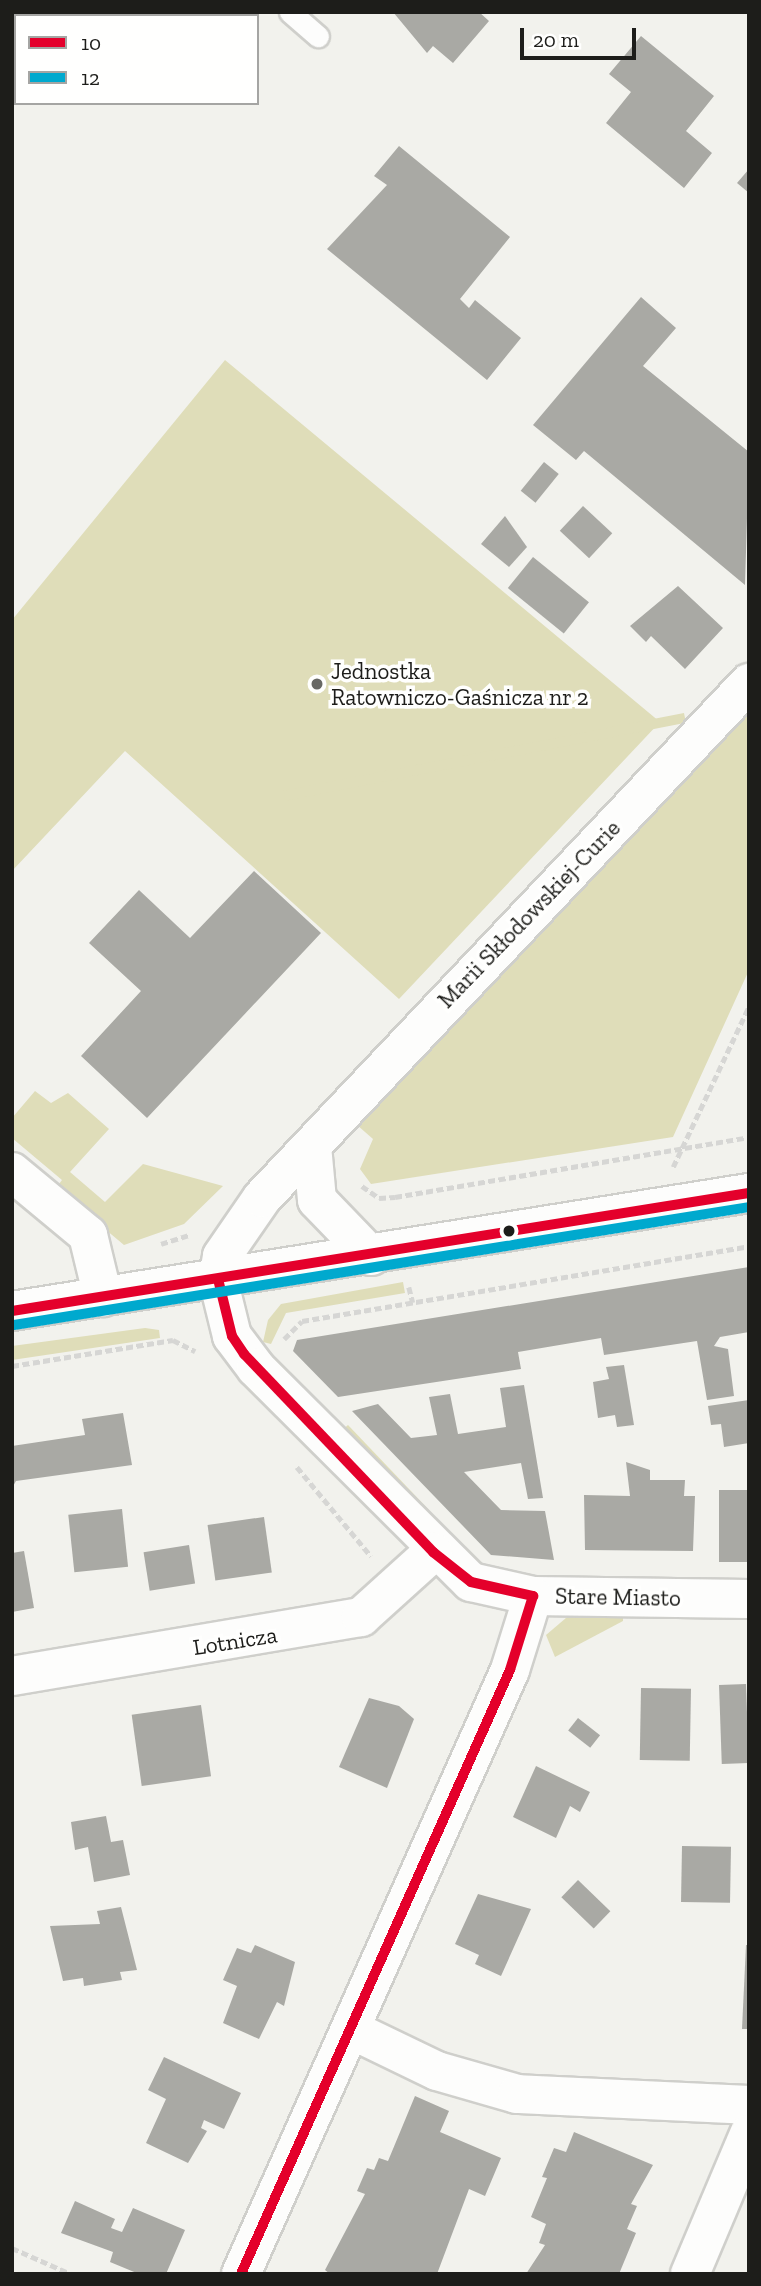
<!DOCTYPE html>
<meta charset="utf-8">
<style>
body{margin:0}
#map{position:relative;width:761px;height:2286px;overflow:hidden;background:#f2f2ed;font-family:"Zilla Slab",serif}
div>[style]{position:absolute}
.green>*{inset:0;background:#dfddb9;transform-origin:0 0}
.building>*{inset:0;background:#a9a9a4;transform-origin:0 0}
.path>*{height:4.5px;margin-top:-2.25px;transform-origin:0;background:repeating-linear-gradient(90deg,#d6d6d4 0 7px,transparent 0 10.5px)}
.roads{filter:drop-shadow(2px 0 #cfcfcb) drop-shadow(-2px 0 #cfcfcb) drop-shadow(0 2px #cfcfcb) drop-shadow(0 -2px #cfcfcb)}
.lane>*{height:21px;margin:-10.5px;padding:0 10.5px;transform-origin:10.5px;border-radius:10.5px;background:#fdfdfc}
.street>*{height:38px;margin:-19px;padding:0 19px;transform-origin:19px;border-radius:19px;background:#fdfdfc}
.secondary>*{height:38px;margin:-19px;padding:0 19px;transform-origin:19px;border-radius:19px;background:#fdfdfc}
.bus-1>*{height:10px;margin:-5px;padding:0 5px;transform-origin:5px;border-radius:5px;background:#e4002b}
.bus-2>*{height:10px;margin:-5px;padding:0 5px;transform-origin:5px;border-radius:5px;background:#00a9ce}
.dots>*{width:19px;height:19px;translate:-50% -50%;box-sizing:border-box;border:4px solid #fffffe;border-radius:50%}
span{translate:-50% -50%;white-space:nowrap;text-align:center;line-height:1.15;-webkit-text-stroke:7px #fffffe;paint-order:stroke}
.poi-label{font-size:23px;color:#1d1d1a}
.left{translate:0 -50%;text-align:left}
.street-label{font-size:23px;color:#1d1d1a}
.frame{position:absolute;inset:0;border:14px solid #1d1d1a;pointer-events:none}
.legend{position:absolute;left:14px;top:14px;width:245px;height:91px;box-sizing:border-box;background:#fffffe;border:2px solid #a5a5a3;margin:0;padding:9px 12px;list-style:none;font-size:21px;color:#1d1d1a}
.legend li{display:flex;align-items:center;gap:14px;height:35px}
.legend b{width:35px;border:2px solid #a5a5a3}
.scale{position:absolute;left:520px;top:28px;width:116px;height:32px;box-sizing:border-box;border:4px solid #1d1d1a;border-top:0;padding-left:9px;font-size:21px;line-height:24px;white-space:nowrap;color:#1d1d1a;-webkit-text-stroke:5px #fffffe;paint-order:stroke}
</style>
<div id="map">
<div class="green">
<i style="clip-path:polygon(225px 360px,660px 722px,399px 999px,125px 751px,12px 871px,12px 620px)"></i>
<i style="clip-path:polygon(749px 709px,749px 970px,673px 1137px,371px 1184px,360px 1169px,373px 1139px,357px 1125px)"></i>
<i style="left:684px;top:713px;width:10px;height:408px;rotate:79deg"></i>
<i style="clip-path:polygon(35px 1091px,51px 1103px,68px 1093px,109px 1129px,70px 1172px,105px 1202px,143px 1164px,223px 1186px,184px 1224px,124px 1245px,56px 1188px,62px 1180px,12px 1138px,12px 1118px)"></i>
<i style="clip-path:polygon(403px 1282px,405px 1293px,286px 1313px,271px 1344px,263px 1342px,268px 1320px,281px 1304px)"></i>
<i style="clip-path:polygon(145px 1328px,159px 1330px,160px 1338px,12px 1360px,12px 1346px)"></i>
<i style="clip-path:polygon(348px 1425px,429px 1510px,421px 1513px,341px 1431px)"></i>
<i style="clip-path:polygon(573px 1612px,623px 1614px,623px 1621px,555px 1657px,546px 1635px)"></i>
</div>
<div class="building">
<i style="clip-path:polygon(393px 12px,479px 12px,489px 21px,453px 63px,433px 46px,427px 53px)"></i>
<i style="clip-path:polygon(641px 36px,714px 96px,686px 131px,712px 153px,684px 188px,606px 123px,631px 92px,609px 74px)"></i>
<i style="clip-path:polygon(399px 146px,510px 237px,460px 299px,469px 308px,475px 300px,521px 338px,487px 380px,327px 249px,387px 185px,374px 176px)"></i>
<i style="clip-path:polygon(749px 169px,749px 193px,737px 183px)"></i>
<i style="clip-path:polygon(641px 297px,676px 328px,643px 366px,749px 452px,745px 585px,584px 451px,576px 460px,533px 425px)"></i>
<i style="left:544px;top:462px;width:19px;height:37px;rotate:39deg"></i>
<i style="left:583px;top:506px;width:40px;height:34px;rotate:43deg"></i>
<i style="clip-path:polygon(505px 516px,527px 547px,509px 567px,481px 544px)"></i>
<i style="left:533px;top:557px;width:72px;height:40px;rotate:39deg"></i>
<i style="clip-path:polygon(678px 586px,723px 628px,685px 669px,651px 636px,646px 642px,630px 626px)"></i>
<i style="clip-path:polygon(254px 871px,321px 933px,147px 1118px,81px 1056px,141px 991px,89px 943px,139px 890px,190px 938px)"></i>
<i style="clip-path:polygon(749px 1267px,749px 1332px,720px 1337px,714px 1346px,728px 1349px,734px 1396px,707px 1400px,697px 1341px,604px 1355px,601px 1338px,518px 1352px,521px 1369px,338px 1397px,293px 1351px,297px 1340px)"></i>
<i style="clip-path:polygon(624px 1365px,634px 1425px,617px 1427px,615px 1415px,598px 1418px,593px 1382px,609px 1379px,606px 1367px)"></i>
<i style="clip-path:polygon(524px 1385px,543px 1498px,528px 1499px,521px 1463px,464px 1472px,501px 1510px,545px 1511px,554px 1560px,491px 1555px,352px 1411px,378px 1404px,411px 1438px,437px 1435px,429px 1397px,450px 1394px,458px 1434px,506px 1427px,500px 1388px)"></i>
<i style="clip-path:polygon(749px 1400px,749px 1443px,724px 1447px,721px 1424px,711px 1425px,708px 1406px)"></i>
<i style="clip-path:polygon(123px 1413px,132px 1465px,16px 1481px,12px 1488px,12px 1446px,85px 1435px,82px 1419px)"></i>
<i style="clip-path:polygon(626px 1462px,650px 1470px,650px 1480px,685px 1480px,684px 1496px,695px 1496px,693px 1551px,585px 1550px,584px 1495px,630px 1496px)"></i>
<i style="left:749px;top:1490px;width:72px;height:30px;rotate:90deg"></i>
<i style="left:122px;top:1509px;width:58px;height:54px;rotate:84deg"></i>
<i style="left:264px;top:1517px;width:56px;height:57px;rotate:82deg"></i>
<i style="left:189px;top:1545px;width:39px;height:46px;rotate:81deg"></i>
<i style="clip-path:polygon(24px 1551px,34px 1608px,12px 1612px,12px 1553px)"></i>
<i style="left:746px;top:1684px;width:79px;height:27px;rotate:88deg"></i>
<i style="left:641px;top:1688px;width:50px;height:72px;rotate:1deg"></i>
<i style="clip-path:polygon(369px 1698px,399px 1706px,414px 1719px,387px 1788px,339px 1767px)"></i>
<i style="left:201px;top:1705px;width:72px;height:70px;rotate:82deg"></i>
<i style="left:578px;top:1718px;width:28px;height:16px;rotate:38deg"></i>
<i style="clip-path:polygon(536px 1766px,590px 1792px,580px 1812px,570px 1806px,556px 1838px,513px 1817px)"></i>
<i style="clip-path:polygon(106px 1816px,111px 1842px,123px 1840px,130px 1875px,94px 1882px,88px 1847px,75px 1850px,71px 1822px)"></i>
<i style="left:682px;top:1846px;width:49px;height:56px;rotate:1deg"></i>
<i style="left:578px;top:1880px;width:45px;height:24px;rotate:44deg"></i>
<i style="clip-path:polygon(478px 1894px,531px 1909px,501px 1976px,475px 1964px,479px 1955px,455px 1944px)"></i>
<i style="clip-path:polygon(121px 1907px,137px 1970px,120px 1972px,122px 1980px,84px 1986px,83px 1978px,63px 1981px,50px 1926px,100px 1924px,97px 1911px)"></i>
<i style="clip-path:polygon(255px 1945px,295px 1962px,284px 2006px,277px 2002px,259px 2039px,223px 2023px,237px 1986px,223px 1980px,237px 1948px,251px 1953px)"></i>
<i style="clip-path:polygon(746px 1945px,749px 1945px,749px 2029px,742px 2029px)"></i>
<i style="clip-path:polygon(164px 2057px,241px 2093px,224px 2129px,204px 2120px,201px 2128px,207px 2131px,188px 2163px,146px 2143px,166px 2099px,148px 2090px)"></i>
<i style="clip-path:polygon(415px 2096px,449px 2111px,440px 2132px,501px 2158px,485px 2196px,469px 2189px,437px 2274px,330px 2274px,325px 2270px,365px 2194px,357px 2191px,367px 2168px,374px 2170px,379px 2158px,388px 2161px)"></i>
<i style="clip-path:polygon(574px 2132px,653px 2165px,631px 2204px,637px 2206px,627px 2229px,636px 2233px,619px 2274px,526px 2274px,545px 2245px,539px 2243px,546px 2224px,531px 2217px,547px 2178px,542px 2177px,554px 2148px,566px 2152px)"></i>
<i style="clip-path:polygon(75px 2201px,115px 2219px,111px 2228px,122px 2232px,133px 2208px,185px 2230px,166px 2274px,139px 2274px,110px 2262px,113px 2252px,61px 2233px)"></i>
</div>
<div class="path">
<i style="left:673px;top:1167px;width:178px;rotate:-64.7deg"></i>
<i style="left:362px;top:1186px;width:21px;rotate:35deg"></i>
<i style="left:379px;top:1198px;width:16px;rotate:-4deg"></i>
<i style="left:395px;top:1197px;width:359px;rotate:-9.6deg"></i>
<i style="left:161px;top:1244px;width:29px;rotate:-18deg"></i>
<i style="left:409px;top:1287px;width:16px;rotate:76deg"></i>
<i style="left:284px;top:1339px;width:25px;rotate:-45deg"></i>
<i style="left:302px;top:1321px;width:453px;rotate:-9.5deg"></i>
<i style="left:12px;top:1366px;width:163px;rotate:-9.2deg"></i>
<i style="left:173px;top:1340px;width:25px;rotate:27deg"></i>
<i style="left:297px;top:1467px;width:116px;rotate:50.3deg"></i>
<i style="left:12px;top:2248px;width:64px;rotate:23.8deg"></i>
</div>
<div class="roads">
<div class="lane">
<i style="left:290px;top:12px;width:37px;rotate:41deg"></i>
</div>
<div class="street">
<i style="left:12px;top:1172px;width:99px;rotate:39.7deg"></i>
<i style="left:88px;top:1235px;width:64px;rotate:76.4deg"></i>
<i style="left:218px;top:1279px;width:59px;rotate:76.2deg"></i>
<i style="left:232px;top:1336px;width:40px;rotate:53deg"></i>
<i style="left:256px;top:1368px;width:303px;rotate:44.9deg"></i>
<i style="left:471px;top:1582px;width:64px;rotate:12.7deg"></i>
<i style="left:533px;top:1596px;width:216px;rotate:0.8deg"></i>
<i style="left:12px;top:1676px;width:354px;rotate:-9.6deg"></i>
<i style="left:361px;top:1617px;width:97px;rotate:-42.1deg"></i>
<i style="left:352px;top:2030px;width:94px;rotate:25.8deg"></i>
<i style="left:437px;top:2071px;width:83px;rotate:16deg"></i>
<i style="left:517px;top:2094px;width:232px;rotate:2.7deg"></i>
<i style="left:241px;top:2274px;width:661px;rotate:-65.99deg"></i>
<i style="left:510px;top:1670px;width:77px;rotate:-72.7deg"></i>
<i style="left:690px;top:2274px;width:152px;rotate:-67.1deg"></i>
</div>
<div class="secondary">
<i style="left:312px;top:1146px;width:54px;rotate:84.7deg"></i>
<i style="left:317px;top:1200px;width:78px;rotate:46deg"></i>
<i style="left:218px;top:1279px;width:23px;rotate:-80deg"></i>
<i style="left:222px;top:1256px;width:70px;rotate:-55.4deg"></i>
<i style="left:262px;top:1198px;width:709px;rotate:-46.6deg"></i>
<i style="left:12px;top:1311px;width:746px;rotate:-9.1deg"></i>
</div>
</div>
<div class="bus-1">
<i style="left:218px;top:1279px;width:59px;rotate:76.2deg"></i>
<i style="left:232px;top:1336px;width:22px;rotate:56deg"></i>
<i style="left:244px;top:1354px;width:274px;rotate:46.3deg"></i>
<i style="left:433px;top:1552px;width:48px;rotate:38.3deg"></i>
<i style="left:471px;top:1582px;width:64px;rotate:12.7deg"></i>
<i style="left:533px;top:1596px;width:77px;rotate:107.3deg"></i>
<i style="left:510px;top:1670px;width:661px;rotate:114.01deg"></i>
<i style="left:12px;top:1311px;width:746px;rotate:-9.1deg"></i>
</div>
<div class="bus-2">
<i style="left:14px;top:1325px;width:744px;rotate:-9.12deg"></i>
</div>
<div class="dots">
<i style="left:317px;top:684px;background:#686864"></i>
<i style="left:509px;top:1231px;background:#1d1d1a"></i>
</div>
<div class="poi-label">
<span class="left" style="left:331px;top:684px">Jednostka<br>Ratowniczo-Gaśnicza nr 2</span>
</div>
<div class="street-label">
<span style="left:529px;top:914px;rotate:-46deg">Marii Skłodowskiej-Curie</span>
<span style="left:618px;top:1597px;rotate:1deg">Stare Miasto</span>
<span style="left:235px;top:1641px;rotate:-9deg">Lotnicza</span>
</div>
<div class="frame"></div>
<ul class="legend">
<li><b style="height:9px;background:#e4002b"></b>10</li>
<li><b style="height:9px;background:#00a9ce"></b>12</li>
</ul>
<div class="scale">20 m</div>
</div>
